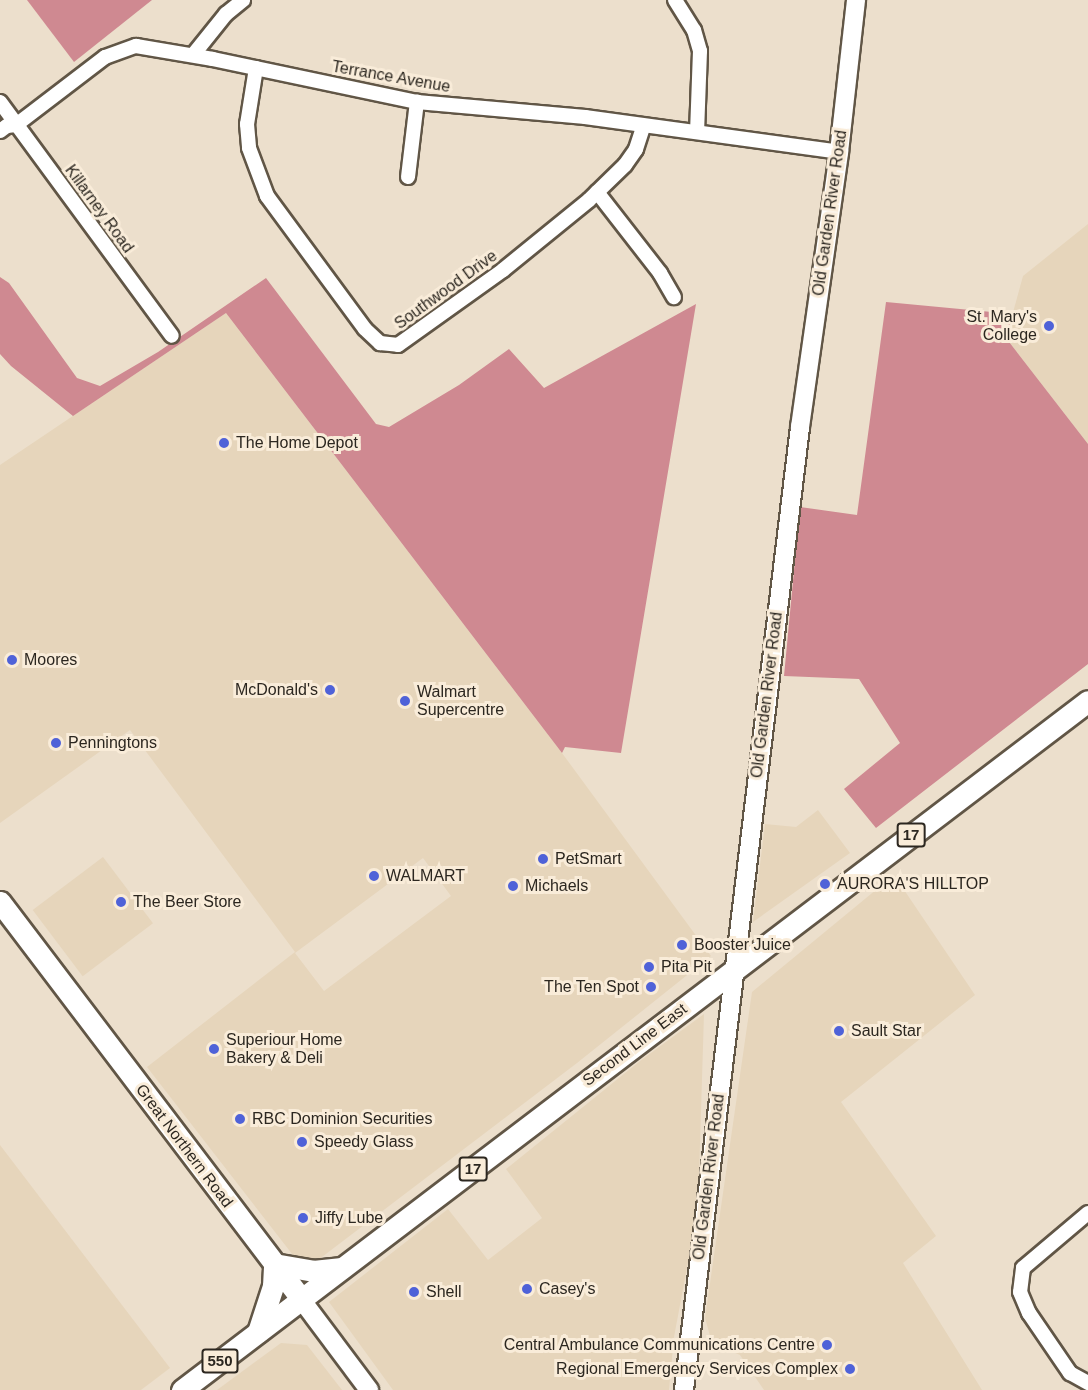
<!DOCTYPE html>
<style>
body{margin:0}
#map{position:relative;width:1088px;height:1390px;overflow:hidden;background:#ecdfcc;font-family:Arial,sans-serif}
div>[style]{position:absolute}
.built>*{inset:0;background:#e6d5bb;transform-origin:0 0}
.forest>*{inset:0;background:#cf8991}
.roads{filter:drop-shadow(2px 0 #615646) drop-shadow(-2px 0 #615646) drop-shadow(0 2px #615646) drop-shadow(0 -2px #615646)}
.minor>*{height:14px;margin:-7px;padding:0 7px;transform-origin:7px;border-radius:7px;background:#fff}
.major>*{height:18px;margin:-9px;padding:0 9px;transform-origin:9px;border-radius:9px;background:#fff}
.highway>*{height:21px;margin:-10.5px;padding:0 10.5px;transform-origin:10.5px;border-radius:10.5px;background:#fff}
.dots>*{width:16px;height:16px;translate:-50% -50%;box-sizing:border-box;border:3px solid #f9ecd9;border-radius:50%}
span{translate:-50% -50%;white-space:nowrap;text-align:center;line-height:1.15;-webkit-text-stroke:6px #f9ecd9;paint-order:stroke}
.shield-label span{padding:2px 4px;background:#f9ecd9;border:2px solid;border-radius:4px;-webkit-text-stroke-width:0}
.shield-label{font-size:15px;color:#2c2720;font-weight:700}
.street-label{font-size:16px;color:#2c2720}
.poi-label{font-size:16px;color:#2c2720}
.right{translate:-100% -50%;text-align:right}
.left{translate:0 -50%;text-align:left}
</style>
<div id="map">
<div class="built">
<i style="clip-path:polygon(1088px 224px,1088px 444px,1006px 338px,1023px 276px)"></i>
<i style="clip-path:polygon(evenodd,226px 313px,562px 753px,711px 956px,577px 1063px,318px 1260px,296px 1259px,147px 1067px,295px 952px,130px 730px,0 823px,0 465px,226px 313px,423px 858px,451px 896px,324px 991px,295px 953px,423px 858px)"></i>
<i style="clip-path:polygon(818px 810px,850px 853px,753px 922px,765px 824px,796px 827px)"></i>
<i style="left:103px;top:857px;width:83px;height:88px;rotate:53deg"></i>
<i style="clip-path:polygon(894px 875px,975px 995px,841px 1102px,936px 1236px,903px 1263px,982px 1390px,764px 1390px,740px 1355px,712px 1343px,705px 1318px,752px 992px)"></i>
<i style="clip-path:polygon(704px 1014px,698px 1209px,674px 1337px,669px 1390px,393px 1390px,329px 1302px,448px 1209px,488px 1260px,542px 1218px,506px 1169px,640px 1061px)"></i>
<i style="clip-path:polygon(0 1145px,170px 1368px,141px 1390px,0 1390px)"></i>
<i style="clip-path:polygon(281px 1343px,307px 1345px,342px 1390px,217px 1390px)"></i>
</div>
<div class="forest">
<i style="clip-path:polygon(27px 0,152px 0,74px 62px)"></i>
<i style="clip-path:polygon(0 277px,9px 283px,77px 378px,100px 386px,158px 352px,266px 278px,376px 424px,389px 427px,459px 385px,509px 349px,544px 388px,696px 304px,621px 753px,565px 747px,562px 753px,226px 313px,73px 416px,11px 366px,0 354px)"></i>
<i style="clip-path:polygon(886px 302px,1013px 314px,1006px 338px,1088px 444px,1088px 664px,876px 828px,844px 789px,900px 743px,859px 679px,784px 676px,800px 507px,857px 515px)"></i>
</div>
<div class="roads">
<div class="minor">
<i style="left:675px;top:0;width:36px;rotate:58deg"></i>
<i style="left:694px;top:30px;width:22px;rotate:74deg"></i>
<i style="left:700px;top:51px;width:81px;rotate:92.1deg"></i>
<i style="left:193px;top:55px;width:53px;rotate:-51.2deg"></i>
<i style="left:226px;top:14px;width:22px;rotate:-39deg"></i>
<i style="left:256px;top:68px;width:57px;rotate:99.1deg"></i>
<i style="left:247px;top:124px;width:24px;rotate:85deg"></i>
<i style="left:249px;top:148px;width:51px;rotate:69.4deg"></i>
<i style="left:267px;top:196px;width:165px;rotate:53.6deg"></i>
<i style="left:365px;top:329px;width:21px;rotate:43deg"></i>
<i style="left:380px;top:343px;width:18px;rotate:6deg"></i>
<i style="left:398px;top:345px;width:129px;rotate:-35.5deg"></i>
<i style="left:503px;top:270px;width:111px;rotate:-39.1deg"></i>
<i style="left:589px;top:200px;width:50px;rotate:-44.2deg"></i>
<i style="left:625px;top:165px;width:19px;rotate:-55deg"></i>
<i style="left:636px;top:149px;width:23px;rotate:-72deg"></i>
<i style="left:0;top:102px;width:290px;rotate:53.7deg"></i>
<i style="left:0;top:131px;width:9px;rotate:-36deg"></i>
<i style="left:7px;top:126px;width:9px;rotate:-6deg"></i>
<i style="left:16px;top:125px;width:112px;rotate:-37.4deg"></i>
<i style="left:105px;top:57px;width:33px;rotate:-20deg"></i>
<i style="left:136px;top:46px;width:78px;rotate:9.6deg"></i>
<i style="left:213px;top:59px;width:208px;rotate:11.9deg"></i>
<i style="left:417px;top:102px;width:169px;rotate:5.1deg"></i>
<i style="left:585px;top:117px;width:256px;rotate:7.8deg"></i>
<i style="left:408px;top:177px;width:76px;rotate:-83.2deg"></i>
<i style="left:597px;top:192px;width:103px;rotate:52.1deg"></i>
<i style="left:660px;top:273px;width:28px;rotate:60deg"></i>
<i style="left:1088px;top:1213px;width:85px;rotate:139.8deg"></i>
<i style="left:1023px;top:1268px;width:24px;rotate:97deg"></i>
<i style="left:1020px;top:1292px;width:23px;rotate:67deg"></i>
<i style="left:1029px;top:1313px;width:73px;rotate:55.7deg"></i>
<i style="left:1070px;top:1373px;width:21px;rotate:29deg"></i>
</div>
<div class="major">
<i style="left:301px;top:1299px;width:114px;rotate:53.2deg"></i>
<i style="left:684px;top:1390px;width:970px;rotate:-83.13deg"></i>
<i style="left:800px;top:427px;width:278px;rotate:-81.9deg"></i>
<i style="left:839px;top:152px;width:153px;rotate:-83.6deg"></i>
</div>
<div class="highway">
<i style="left:0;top:902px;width:498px;rotate:52.8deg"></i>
<i style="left:274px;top:1264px;width:40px;rotate:10deg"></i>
<i style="left:313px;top:1271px;width:29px;rotate:-6deg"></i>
<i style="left:258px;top:1332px;width:48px;rotate:-71.9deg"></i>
<i style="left:273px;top:1286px;width:22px;rotate:-87deg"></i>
<i style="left:182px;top:1390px;width:1138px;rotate:-37.25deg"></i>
</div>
</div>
<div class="dots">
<i style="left:1049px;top:326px;background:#4f62d8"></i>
<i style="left:224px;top:443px;background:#4f62d8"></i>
<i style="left:12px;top:660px;background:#4f62d8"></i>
<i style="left:330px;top:690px;background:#4f62d8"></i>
<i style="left:405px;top:701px;background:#4f62d8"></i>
<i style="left:56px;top:743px;background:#4f62d8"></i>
<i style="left:543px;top:859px;background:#4f62d8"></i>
<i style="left:374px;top:876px;background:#4f62d8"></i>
<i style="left:825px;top:884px;background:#4f62d8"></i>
<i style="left:513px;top:886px;background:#4f62d8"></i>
<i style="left:121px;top:902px;background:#4f62d8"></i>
<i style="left:682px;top:945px;background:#4f62d8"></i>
<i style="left:649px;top:967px;background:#4f62d8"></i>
<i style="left:651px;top:987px;background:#4f62d8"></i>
<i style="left:839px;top:1031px;background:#4f62d8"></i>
<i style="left:214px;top:1049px;background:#4f62d8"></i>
<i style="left:240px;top:1119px;background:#4f62d8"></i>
<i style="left:302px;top:1142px;background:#4f62d8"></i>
<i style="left:303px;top:1218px;background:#4f62d8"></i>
<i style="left:527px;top:1289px;background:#4f62d8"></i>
<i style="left:414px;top:1292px;background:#4f62d8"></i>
<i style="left:827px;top:1345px;background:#4f62d8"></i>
<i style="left:850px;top:1369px;background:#4f62d8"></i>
</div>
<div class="shield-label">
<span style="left:911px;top:835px">17</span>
<span style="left:473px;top:1169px">17</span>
<span style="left:220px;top:1361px">550</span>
</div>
<div class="street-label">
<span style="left:391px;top:77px;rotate:10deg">Terrance Avenue</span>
<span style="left:99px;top:209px;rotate:54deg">Killarney Road</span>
<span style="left:830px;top:213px;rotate:-82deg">Old Garden River Road</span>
<span style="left:446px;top:290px;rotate:-36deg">Southwood Drive</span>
<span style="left:767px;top:695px;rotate:-83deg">Old Garden River Road</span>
<span style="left:635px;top:1045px;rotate:-37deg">Second Line East</span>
<span style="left:184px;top:1146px;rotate:53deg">Great Northern Road</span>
<span style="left:709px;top:1177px;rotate:-83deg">Old Garden River Road</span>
</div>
<div class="poi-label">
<span class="right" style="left:1037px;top:326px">St. Mary's<br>College</span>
<span class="left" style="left:236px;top:443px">The Home Depot</span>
<span class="left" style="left:24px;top:660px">Moores</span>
<span class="right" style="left:318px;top:690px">McDonald's</span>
<span class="left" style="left:417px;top:701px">Walmart<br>Supercentre</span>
<span class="left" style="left:68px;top:743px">Penningtons</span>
<span class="left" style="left:555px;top:859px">PetSmart</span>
<span class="left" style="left:386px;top:876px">WALMART</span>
<span class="left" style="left:837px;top:884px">AURORA'S HILLTOP</span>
<span class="left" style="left:525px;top:886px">Michaels</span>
<span class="left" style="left:133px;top:902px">The Beer Store</span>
<span class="left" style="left:694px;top:945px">Booster Juice</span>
<span class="left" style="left:661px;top:967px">Pita Pit</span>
<span class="right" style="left:639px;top:987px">The Ten Spot</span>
<span class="left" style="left:851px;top:1031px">Sault Star</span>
<span class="left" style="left:226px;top:1049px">Superiour Home<br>Bakery &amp; Deli</span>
<span class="left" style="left:252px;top:1119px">RBC Dominion Securities</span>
<span class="left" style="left:314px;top:1142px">Speedy Glass</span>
<span class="left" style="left:315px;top:1218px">Jiffy Lube</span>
<span class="left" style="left:539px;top:1289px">Casey's</span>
<span class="left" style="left:426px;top:1292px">Shell</span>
<span class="right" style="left:815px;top:1345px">Central Ambulance Communications Centre</span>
<span class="right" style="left:838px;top:1369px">Regional Emergency Services Complex</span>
</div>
</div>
